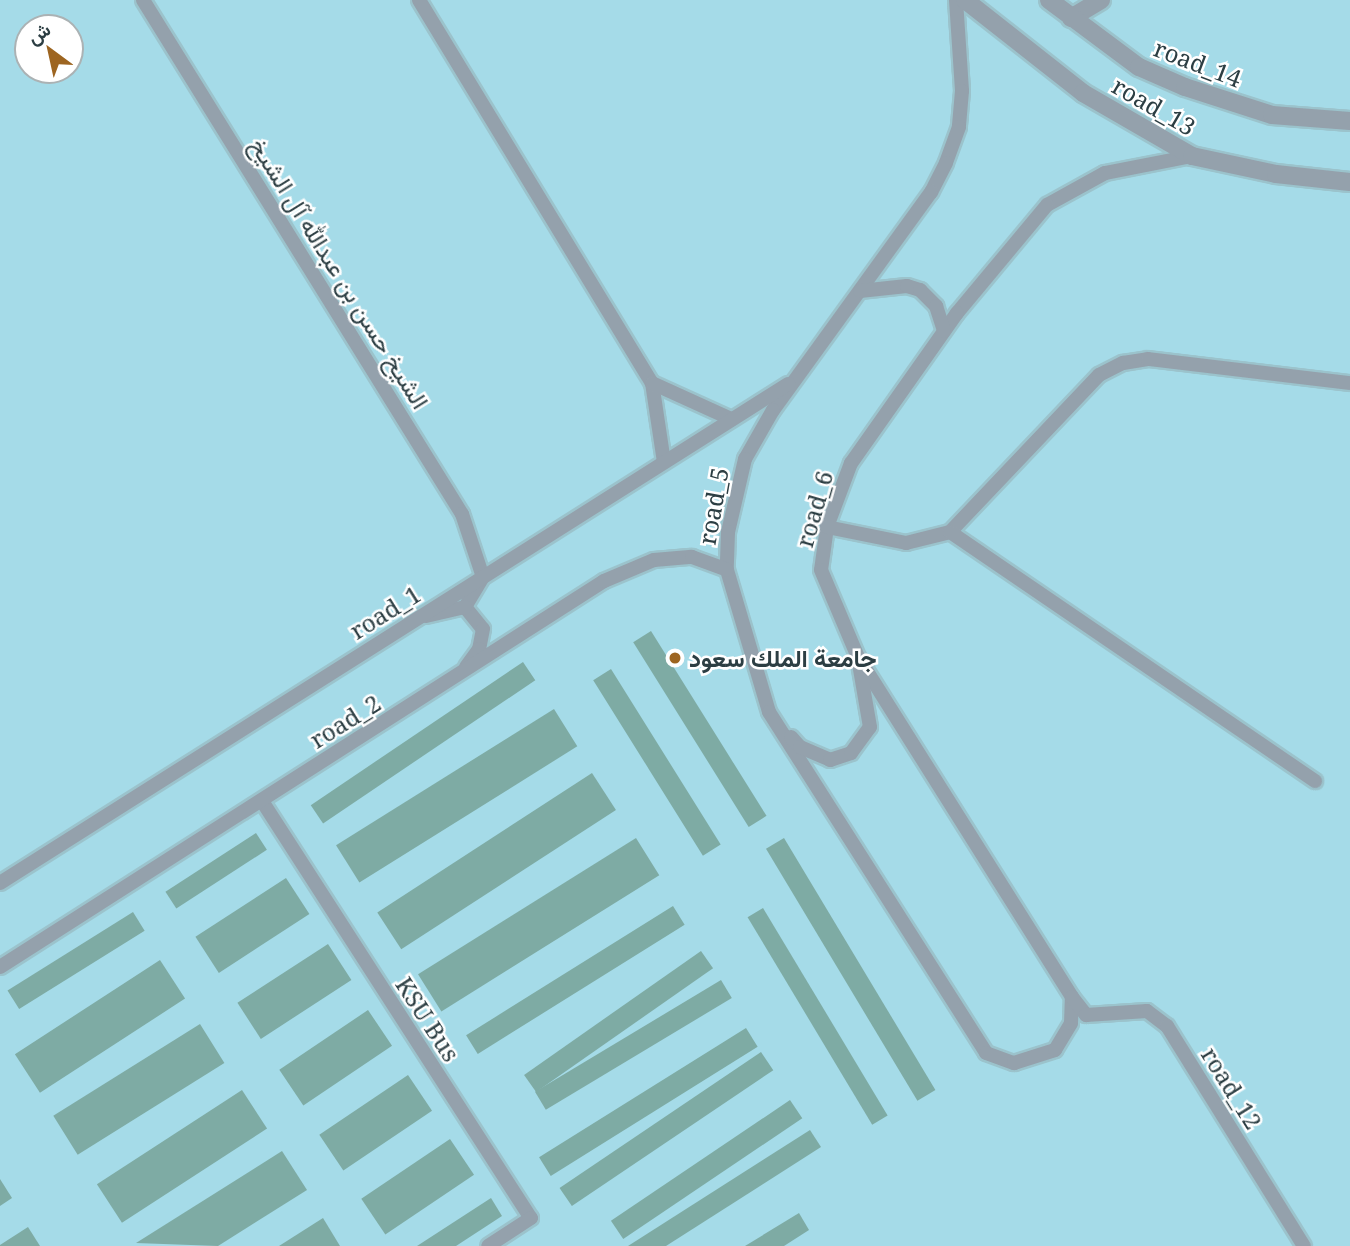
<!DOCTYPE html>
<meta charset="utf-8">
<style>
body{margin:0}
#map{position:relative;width:1350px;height:1246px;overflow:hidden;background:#bae8f3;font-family:"Noto Serif",Vazirmatn,serif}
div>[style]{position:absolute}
.built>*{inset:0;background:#a5dbe8}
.building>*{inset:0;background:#7eaba4;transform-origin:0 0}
.roads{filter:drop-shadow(2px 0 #9bc3cc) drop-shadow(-2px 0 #9bc3cc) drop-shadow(0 2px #9bc3cc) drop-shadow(0 -2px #9bc3cc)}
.service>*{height:14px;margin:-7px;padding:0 7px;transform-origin:7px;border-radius:7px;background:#94a1ac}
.minor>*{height:18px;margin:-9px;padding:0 9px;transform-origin:9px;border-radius:9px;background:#94a1ac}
.tertiary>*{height:18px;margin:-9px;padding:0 9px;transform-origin:9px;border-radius:9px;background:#94a1ac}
.dots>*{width:19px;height:19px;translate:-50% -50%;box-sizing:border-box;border:4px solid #fff;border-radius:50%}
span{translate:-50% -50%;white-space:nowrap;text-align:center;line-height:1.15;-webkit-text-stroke:5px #fff;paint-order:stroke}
.street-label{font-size:24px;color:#2c3e43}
.poi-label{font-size:24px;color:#2c3e43;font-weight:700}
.left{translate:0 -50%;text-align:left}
.north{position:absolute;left:14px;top:14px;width:70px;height:70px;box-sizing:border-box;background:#fff;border:2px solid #abb2b4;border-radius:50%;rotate:327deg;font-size:19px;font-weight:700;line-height:28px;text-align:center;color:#2c3e43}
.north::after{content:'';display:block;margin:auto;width:24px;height:32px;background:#9d6521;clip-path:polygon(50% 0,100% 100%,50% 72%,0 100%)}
</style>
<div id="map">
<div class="built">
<i style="clip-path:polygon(evenodd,0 0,1350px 0,1350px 1246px,0 1246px,0 0,28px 28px,70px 28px,70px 70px,28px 70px,28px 28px)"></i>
</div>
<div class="building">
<i style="left:651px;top:631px;width:218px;height:21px;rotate:58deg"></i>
<i style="left:523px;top:662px;width:22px;height:256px;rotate:56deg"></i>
<i style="left:611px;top:669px;width:207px;height:21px;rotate:58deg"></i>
<i style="left:554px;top:709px;width:44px;height:257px;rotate:58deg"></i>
<i style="left:592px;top:773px;width:44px;height:256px;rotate:57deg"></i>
<i style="left:256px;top:833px;width:20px;height:108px;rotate:57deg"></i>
<i style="left:636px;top:838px;width:44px;height:257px;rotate:58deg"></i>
<i style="left:784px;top:838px;width:294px;height:21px;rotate:59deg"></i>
<i style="left:286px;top:878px;width:43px;height:108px;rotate:57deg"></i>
<i style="left:673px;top:906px;width:22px;height:244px;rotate:58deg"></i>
<i style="left:763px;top:908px;width:242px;height:18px;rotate:59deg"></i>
<i style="left:133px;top:912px;width:22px;height:148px;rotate:58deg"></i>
<i style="left:328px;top:944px;width:43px;height:108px;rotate:57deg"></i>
<i style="left:701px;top:951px;width:21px;height:216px;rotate:55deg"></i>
<i style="left:160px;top:960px;width:46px;height:173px;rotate:57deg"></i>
<i style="left:721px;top:980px;width:21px;height:217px;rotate:59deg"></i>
<i style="left:368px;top:1010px;width:43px;height:107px;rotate:56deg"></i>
<i style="left:200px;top:1024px;width:46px;height:173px;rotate:58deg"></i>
<i style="left:746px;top:1028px;width:22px;height:244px;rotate:58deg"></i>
<i style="left:761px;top:1052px;width:22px;height:243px;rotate:56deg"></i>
<i style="left:408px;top:1075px;width:43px;height:107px;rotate:56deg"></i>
<i style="left:242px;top:1090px;width:46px;height:173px;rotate:57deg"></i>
<i style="left:790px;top:1100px;width:22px;height:216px;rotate:56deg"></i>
<i style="clip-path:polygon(810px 1130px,821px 1147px,666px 1246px,628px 1246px)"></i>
<i style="left:450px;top:1139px;width:43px;height:107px;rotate:56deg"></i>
<i style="clip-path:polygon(282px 1151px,307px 1190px,218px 1246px,136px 1243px)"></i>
<i style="clip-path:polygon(0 1179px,12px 1198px,0 1206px)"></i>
<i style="clip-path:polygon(491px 1198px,502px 1216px,456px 1246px,417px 1246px)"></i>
<i style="clip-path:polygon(799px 1213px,809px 1230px,784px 1246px,745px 1246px)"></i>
<i style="clip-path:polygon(323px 1218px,340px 1246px,279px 1246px)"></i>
<i style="clip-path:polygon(28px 1227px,40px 1246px,0 1246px,0 1245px)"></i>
</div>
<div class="roads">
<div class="service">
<i style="left:143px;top:0;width:605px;rotate:58.18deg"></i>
<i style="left:462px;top:514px;width:66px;rotate:71.6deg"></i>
<i style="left:483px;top:577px;width:35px;rotate:121deg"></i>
<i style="left:465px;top:607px;width:28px;rotate:51deg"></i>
<i style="left:483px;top:629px;width:20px;rotate:101deg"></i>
<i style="left:479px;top:649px;width:22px;rotate:126deg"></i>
<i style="left:419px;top:0;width:448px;rotate:58.7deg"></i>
<i style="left:956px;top:0;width:91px;rotate:86.2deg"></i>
<i style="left:962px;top:91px;width:36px;rotate:95deg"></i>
<i style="left:959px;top:127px;width:38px;rotate:110deg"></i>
<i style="left:946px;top:163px;width:33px;rotate:117deg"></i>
<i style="left:931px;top:192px;width:269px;rotate:125.9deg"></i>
<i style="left:773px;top:410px;width:56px;rotate:119.7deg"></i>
<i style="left:745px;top:459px;width:75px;rotate:103.1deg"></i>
<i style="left:728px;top:532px;width:38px;rotate:92deg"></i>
<i style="left:727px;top:570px;width:148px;rotate:73.5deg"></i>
<i style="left:769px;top:712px;width:404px;rotate:57.5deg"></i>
<i style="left:986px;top:1053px;width:30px;rotate:20deg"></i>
<i style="left:1014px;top:1063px;width:43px;rotate:-17.6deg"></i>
<i style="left:1055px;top:1050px;width:31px;rotate:-59deg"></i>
<i style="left:1071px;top:1023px;width:26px;rotate:-88deg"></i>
<i style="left:1192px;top:156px;width:89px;rotate:168.9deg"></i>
<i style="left:1105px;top:173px;width:66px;rotate:151.1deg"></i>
<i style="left:1047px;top:205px;width:141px;rotate:129.8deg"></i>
<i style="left:957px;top:313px;width:184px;rotate:125.2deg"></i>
<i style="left:851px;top:463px;width:68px;rotate:110.6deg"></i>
<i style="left:827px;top:527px;width:43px;rotate:97.9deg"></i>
<i style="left:821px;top:570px;width:95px;rotate:67deg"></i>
<i style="left:858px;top:657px;width:402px;rotate:57.8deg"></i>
<i style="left:1072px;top:997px;width:23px;rotate:52deg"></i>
<i style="left:1086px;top:1015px;width:61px;rotate:-3.8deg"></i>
<i style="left:1147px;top:1011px;width:25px;rotate:37deg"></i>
<i style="left:1167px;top:1026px;width:259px;rotate:58.1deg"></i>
<i style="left:860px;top:291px;width:47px;rotate:-6.1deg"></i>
<i style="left:907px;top:286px;width:14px;rotate:17deg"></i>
<i style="left:920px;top:290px;width:23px;rotate:45deg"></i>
<i style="left:936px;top:306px;width:26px;rotate:72deg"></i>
<i style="left:664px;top:462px;width:80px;rotate:-98.6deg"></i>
<i style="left:652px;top:383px;width:87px;rotate:24.5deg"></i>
<i style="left:827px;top:527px;width:81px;rotate:11.4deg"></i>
<i style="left:906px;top:543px;width:45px;rotate:-14deg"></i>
<i style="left:950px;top:532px;width:216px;rotate:-46.5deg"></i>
<i style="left:1099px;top:375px;width:27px;rotate:-27deg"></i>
<i style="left:1123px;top:363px;width:25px;rotate:-9deg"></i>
<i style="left:1148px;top:359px;width:203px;rotate:6.8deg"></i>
<i style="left:950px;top:532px;width:442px;rotate:34.3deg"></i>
<i style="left:426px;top:616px;width:40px;rotate:-13deg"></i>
<i style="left:791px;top:737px;width:13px;rotate:48deg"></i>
<i style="left:800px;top:747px;width:33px;rotate:23deg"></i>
<i style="left:830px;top:760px;width:22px;rotate:-18deg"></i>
<i style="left:851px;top:753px;width:32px;rotate:-54deg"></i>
<i style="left:870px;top:727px;width:65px;rotate:-99.8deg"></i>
<i style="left:262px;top:801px;width:496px;rotate:57.2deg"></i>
<i style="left:531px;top:1218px;width:51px;rotate:146.9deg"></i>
<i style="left:0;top:883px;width:933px;rotate:-32.34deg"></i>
<i style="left:0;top:967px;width:717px;rotate:-32.58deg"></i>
<i style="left:604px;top:581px;width:54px;rotate:-22.8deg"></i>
<i style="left:654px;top:560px;width:38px;rotate:-5deg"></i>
<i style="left:692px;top:557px;width:37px;rotate:20deg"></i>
</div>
<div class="minor">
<i style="left:1071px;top:18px;width:35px;rotate:-31deg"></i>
</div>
<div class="tertiary">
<i style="left:965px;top:0;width:150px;rotate:38.2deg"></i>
<i style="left:1083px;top:93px;width:126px;rotate:30deg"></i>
<i style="left:1192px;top:156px;width:86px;rotate:12.1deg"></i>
<i style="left:1276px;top:174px;width:74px;rotate:6.2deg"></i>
<i style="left:1049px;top:0;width:112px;rotate:36.7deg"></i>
<i style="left:1139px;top:67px;width:50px;rotate:23.5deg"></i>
<i style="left:1185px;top:87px;width:91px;rotate:17.8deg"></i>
<i style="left:1272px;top:115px;width:78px;rotate:4.4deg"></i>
</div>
</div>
<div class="dots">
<i style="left:675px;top:658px;background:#9d6521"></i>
</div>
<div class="street-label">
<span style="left:1198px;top:63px;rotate:21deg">road_14</span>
<span style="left:1154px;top:106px;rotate:30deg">road_13</span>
<span style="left:340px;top:273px;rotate:58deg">الشيخ حسن بن عبدالله آل الشيخ</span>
<span style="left:713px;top:506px;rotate:-80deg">road_5</span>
<span style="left:814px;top:509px;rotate:-74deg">road_6</span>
<span style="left:385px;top:612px;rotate:-32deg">road_1</span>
<span style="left:345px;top:721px;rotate:-32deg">road_2</span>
<span style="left:428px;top:1019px;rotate:57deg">KSU Bus</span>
<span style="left:1232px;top:1088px;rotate:58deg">road_12</span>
</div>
<div class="poi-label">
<span class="left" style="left:689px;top:658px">جامعة الملك سعود</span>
</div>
<div class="north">ش</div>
</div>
